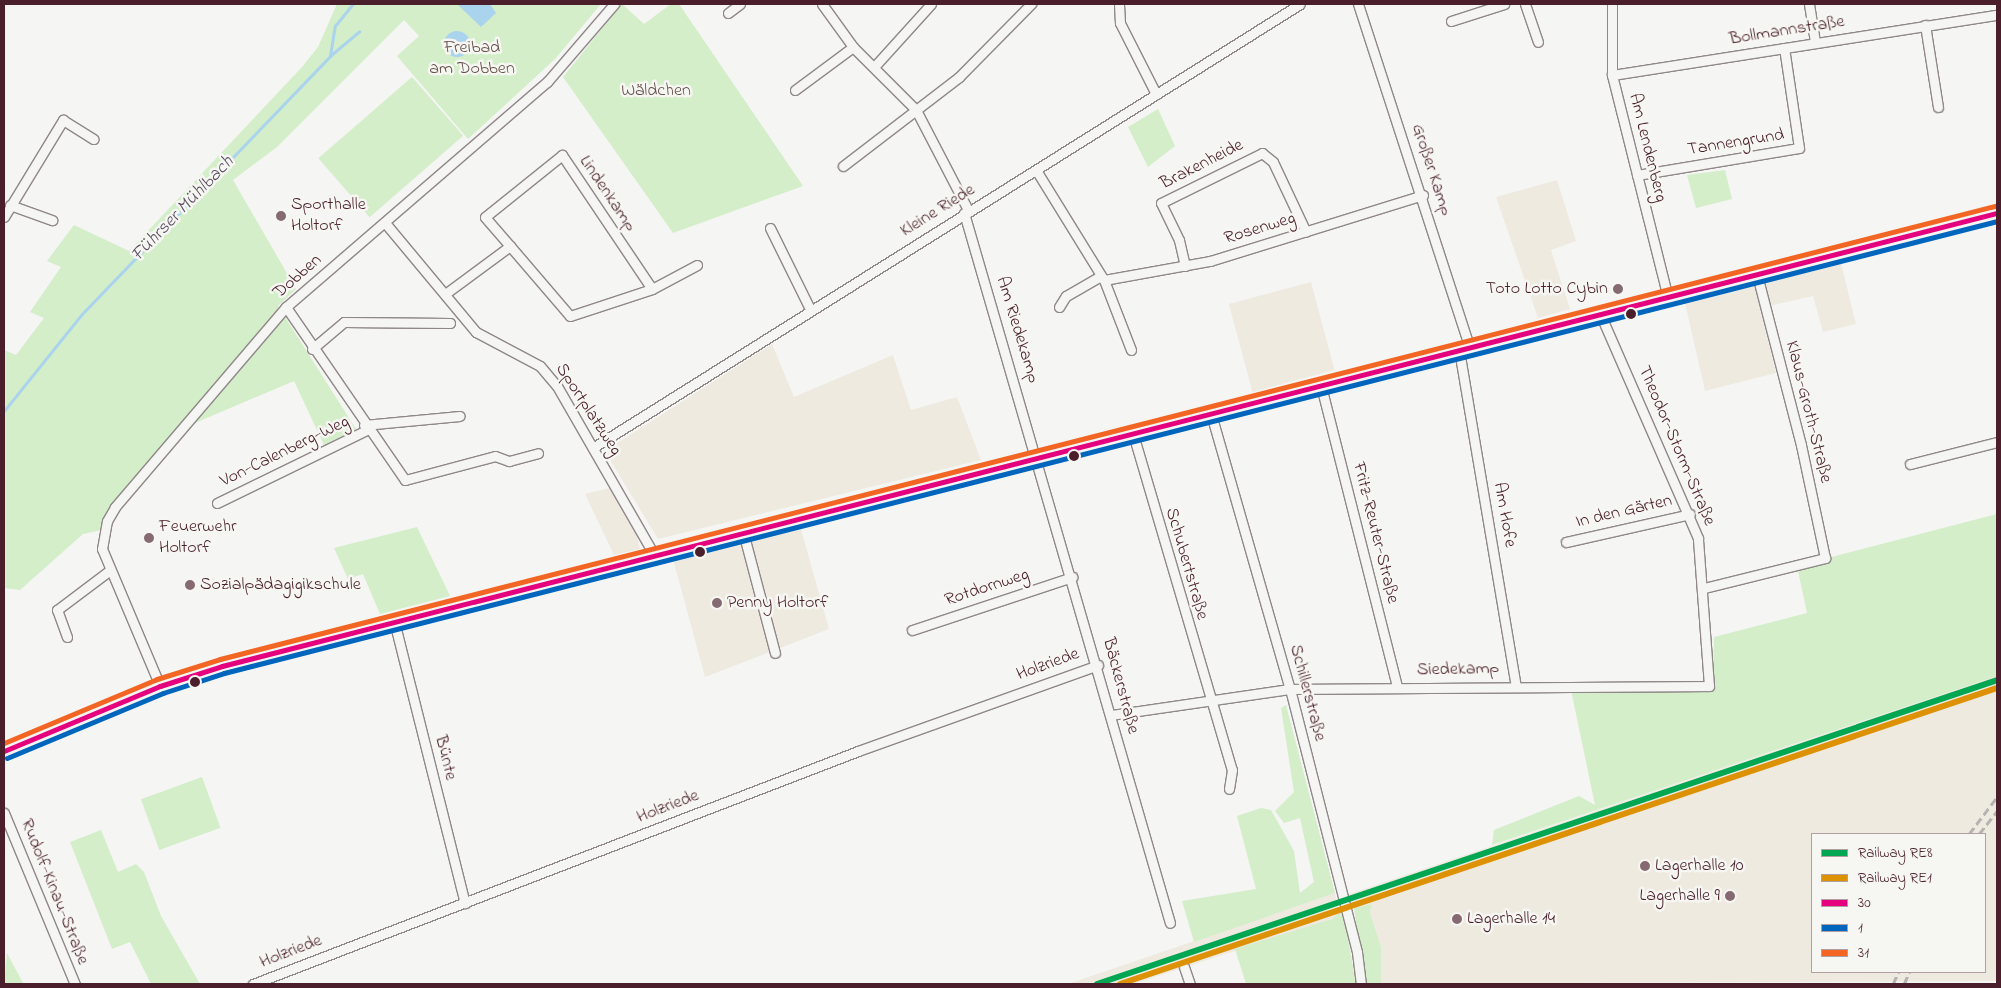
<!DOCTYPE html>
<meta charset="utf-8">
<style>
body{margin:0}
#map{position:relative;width:2001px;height:988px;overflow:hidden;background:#f5f5f3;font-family:"Indie Flower",sans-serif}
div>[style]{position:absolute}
.built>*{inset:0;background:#eeeae0;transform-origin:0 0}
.green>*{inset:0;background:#d3eec9;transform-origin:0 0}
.water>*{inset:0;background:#aad3ed}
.round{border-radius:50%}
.stream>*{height:2.5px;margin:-1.25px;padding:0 1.25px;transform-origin:1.25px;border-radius:1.25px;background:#aad3ed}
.roads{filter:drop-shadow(1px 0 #8f8788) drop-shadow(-1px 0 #8f8788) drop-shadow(0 1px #8f8788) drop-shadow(0 -1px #8f8788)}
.minor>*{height:9px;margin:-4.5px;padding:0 4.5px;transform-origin:4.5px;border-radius:4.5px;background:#f5f5f3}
.primary>*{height:14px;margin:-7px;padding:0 7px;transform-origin:7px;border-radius:7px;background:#f5f5f3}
.rail>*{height:2.5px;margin-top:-1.25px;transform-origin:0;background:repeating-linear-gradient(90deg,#b6b2b2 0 8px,transparent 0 12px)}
.bus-1>*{height:5px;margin:-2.5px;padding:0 2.5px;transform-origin:2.5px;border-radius:2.5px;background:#e5007d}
.bus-2>*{height:5px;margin:-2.5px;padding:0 2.5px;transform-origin:2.5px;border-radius:2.5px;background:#0065bd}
.bus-3>*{height:5px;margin:-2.5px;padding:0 2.5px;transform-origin:2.5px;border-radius:2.5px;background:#f26522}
.rail-1>*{height:6px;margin:-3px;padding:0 3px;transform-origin:3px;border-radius:3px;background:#00a651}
.rail-2>*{height:6px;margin:-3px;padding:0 3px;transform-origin:3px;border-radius:3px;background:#dd9206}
.dots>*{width:14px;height:14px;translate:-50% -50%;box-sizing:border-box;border:2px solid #f6f6f2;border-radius:50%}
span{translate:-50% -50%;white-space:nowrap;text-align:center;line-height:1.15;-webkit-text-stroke:5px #f6f6f2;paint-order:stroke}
.street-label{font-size:18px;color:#4a1f2b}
.park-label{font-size:18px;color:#66514a}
.poi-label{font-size:18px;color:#4a1f2b}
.left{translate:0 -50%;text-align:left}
.right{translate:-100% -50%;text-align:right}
.water-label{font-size:19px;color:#5d5164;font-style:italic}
.frame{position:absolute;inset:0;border:5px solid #4a1f2b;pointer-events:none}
.legend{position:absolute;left:1811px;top:833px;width:175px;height:140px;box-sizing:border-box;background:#f6f6f2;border:1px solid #b1a0a2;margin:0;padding:6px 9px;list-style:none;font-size:15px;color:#4a1f2b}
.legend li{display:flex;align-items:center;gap:10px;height:25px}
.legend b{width:25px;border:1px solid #b1a0a2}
</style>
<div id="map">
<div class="built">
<i style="clip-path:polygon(1557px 180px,1576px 241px,1551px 250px,1570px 309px,1538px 318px,1496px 197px)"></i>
<i style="clip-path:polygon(1841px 263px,1856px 324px,1823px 332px,1813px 296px,1760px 308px,1776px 373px,1705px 391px,1685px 303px)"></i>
<i style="left:1311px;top:282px;width:91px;height:85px;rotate:75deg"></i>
<i style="clip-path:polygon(772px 344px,794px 397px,893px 355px,911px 410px,957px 397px,981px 460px,658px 539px,607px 455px,608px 449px)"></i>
<i style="clip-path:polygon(610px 488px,637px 535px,640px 549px,614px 555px,585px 494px)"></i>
<i style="clip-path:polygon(801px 529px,829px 629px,705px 677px,673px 559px)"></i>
<i style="clip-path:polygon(evenodd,1997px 676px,1997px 981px,1381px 984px,1381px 947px,1370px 912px,1372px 904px,1353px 908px,1349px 894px,1997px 676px,1812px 834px,1985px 834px,1985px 972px,1812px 972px,1812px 834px)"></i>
<i style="clip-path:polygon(1335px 893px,1340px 916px,1309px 927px,1133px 984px,1068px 984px)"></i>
</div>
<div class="green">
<i style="clip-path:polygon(337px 4px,601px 4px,555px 59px,468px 139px,397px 56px,419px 36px,404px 20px,277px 147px,233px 180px,296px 289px,278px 306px,356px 429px,324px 445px,294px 381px,195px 423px,117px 514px,111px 528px,83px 534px,20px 590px,4px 588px,4px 350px,16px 355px,44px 318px,30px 312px,61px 267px,47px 261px,74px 225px,129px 251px,302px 67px,318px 47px)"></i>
<i style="clip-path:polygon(622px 4px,644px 24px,671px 4px,679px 4px,803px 186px,673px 233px,563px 77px)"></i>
<i style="left:412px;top:77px;width:78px;height:124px;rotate:49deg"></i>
<i style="clip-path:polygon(1158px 109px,1175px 146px,1148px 167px,1128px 127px)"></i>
<i style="clip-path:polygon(1725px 170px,1732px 199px,1696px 208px,1687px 175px)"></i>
<i style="clip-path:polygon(1997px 514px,1997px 676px,1492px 845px,1494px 830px,1579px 796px,1595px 805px,1571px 690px,1713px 690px,1714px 637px,1807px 613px,1797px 566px)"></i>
<i style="clip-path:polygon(417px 527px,450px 596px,380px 614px,363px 574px,348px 579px,334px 548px)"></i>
<i style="clip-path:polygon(1286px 705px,1335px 893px,1194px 942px,1182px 901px,1256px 889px,1237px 816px,1261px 808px,1271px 810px,1294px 851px,1300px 893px,1314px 882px,1300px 818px,1284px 823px,1275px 811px,1294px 792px,1281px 708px)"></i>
<i style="left:202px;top:777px;width:54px;height:65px;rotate:70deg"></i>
<i style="clip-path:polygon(101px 830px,118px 872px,136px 864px,144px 872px,161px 916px,200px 984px,151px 984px,130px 942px,112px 949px,70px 842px)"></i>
<i style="clip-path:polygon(1372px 904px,1370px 912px,1381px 947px,1381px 984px,1365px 984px,1354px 908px)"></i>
<i style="clip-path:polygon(1343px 910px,1356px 984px,1246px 984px,1235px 949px,1332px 919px)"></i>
<i style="clip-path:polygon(7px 953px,23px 983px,21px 984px,4px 984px)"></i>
</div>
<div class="water">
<i style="clip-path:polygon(457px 4px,490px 4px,496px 13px,481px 27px)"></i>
<i class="round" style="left:444px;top:31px;width:26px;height:26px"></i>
</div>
<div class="stream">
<i style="left:330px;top:56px;width:38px;rotate:-40deg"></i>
<i style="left:4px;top:411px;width:124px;rotate:-51.2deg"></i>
<i style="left:82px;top:314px;width:358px;rotate:-46.1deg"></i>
<i style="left:330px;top:56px;width:30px;rotate:-81deg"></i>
<i style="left:335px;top:26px;width:28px;rotate:-51deg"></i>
</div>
<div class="roads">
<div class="minor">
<i style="left:822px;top:4px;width:53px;rotate:54.2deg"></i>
<i style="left:853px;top:47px;width:89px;rotate:45deg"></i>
<i style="left:916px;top:110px;width:113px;rotate:62.5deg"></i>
<i style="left:1119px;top:4px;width:19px;rotate:87deg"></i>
<i style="left:1120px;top:23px;width:80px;rotate:63.1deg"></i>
<i style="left:1358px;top:4px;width:362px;rotate:72deg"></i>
<i style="left:1525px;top:4px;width:40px;rotate:71.1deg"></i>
<i style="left:1612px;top:4px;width:71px;rotate:90deg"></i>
<i style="left:1612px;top:75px;width:230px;rotate:75.9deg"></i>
<i style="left:1809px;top:4px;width:39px;rotate:81deg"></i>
<i style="left:728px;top:13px;width:15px;rotate:-37deg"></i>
<i style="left:1451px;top:21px;width:56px;rotate:-17.8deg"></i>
<i style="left:1925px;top:25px;width:83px;rotate:81deg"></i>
<i style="left:874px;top:67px;width:85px;rotate:-47.9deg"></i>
<i style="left:1612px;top:75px;width:390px;rotate:-8.9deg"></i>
<i style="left:795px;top:90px;width:72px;rotate:-36.6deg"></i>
<i style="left:843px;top:166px;width:146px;rotate:-37.5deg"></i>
<i style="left:959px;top:77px;width:103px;rotate:-45.4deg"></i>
<i style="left:1036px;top:170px;width:129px;rotate:58.3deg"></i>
<i style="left:1104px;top:280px;width:108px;rotate:-10.2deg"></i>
<i style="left:1210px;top:261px;width:223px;rotate:-17.2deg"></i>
<i style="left:1637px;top:175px;width:164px;rotate:-9.5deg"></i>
<i style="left:1799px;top:148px;width:101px;rotate:-98.5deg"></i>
<i style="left:10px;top:205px;width:45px;rotate:19.7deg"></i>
<i style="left:964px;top:213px;width:739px;rotate:73.82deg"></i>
<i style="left:4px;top:217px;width:114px;rotate:-58.7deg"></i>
<i style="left:63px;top:120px;width:36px;rotate:32deg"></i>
<i style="left:386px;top:224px;width:141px;rotate:50.2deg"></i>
<i style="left:476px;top:332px;width:72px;rotate:28deg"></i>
<i style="left:540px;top:366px;width:26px;rotate:50deg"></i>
<i style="left:557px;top:386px;width:195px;rotate:60.1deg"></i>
<i style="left:770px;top:228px;width:90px;rotate:63.7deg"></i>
<i style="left:510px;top:246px;width:92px;rotate:49.4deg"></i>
<i style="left:570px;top:316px;width:86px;rotate:-18.2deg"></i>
<i style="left:652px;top:289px;width:51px;rotate:-28.1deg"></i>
<i style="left:1185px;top:266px;width:27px;rotate:-103deg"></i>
<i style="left:1179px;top:240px;width:41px;rotate:-115.9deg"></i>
<i style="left:1161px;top:203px;width:113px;rotate:-26.3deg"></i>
<i style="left:1262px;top:153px;width:14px;rotate:39deg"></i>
<i style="left:1273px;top:162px;width:77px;rotate:64.8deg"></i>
<i style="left:1104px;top:280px;width:75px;rotate:68.9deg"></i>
<i style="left:445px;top:294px;width:81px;rotate:-36.4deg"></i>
<i style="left:510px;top:246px;width:38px;rotate:-131deg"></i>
<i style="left:485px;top:217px;width:99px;rotate:-38.8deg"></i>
<i style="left:562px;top:155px;width:161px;rotate:56.1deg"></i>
<i style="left:286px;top:307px;width:210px;rotate:55.5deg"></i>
<i style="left:405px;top:480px;width:93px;rotate:-14.9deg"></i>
<i style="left:495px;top:456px;width:15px;rotate:20deg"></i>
<i style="left:509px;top:461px;width:30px;rotate:-15deg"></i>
<i style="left:1059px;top:307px;width:13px;rotate:-58deg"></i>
<i style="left:1066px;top:296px;width:39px;rotate:-30deg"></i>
<i style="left:312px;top:349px;width:42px;rotate:-40.2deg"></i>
<i style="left:344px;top:322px;width:106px;rotate:0.5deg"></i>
<i style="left:1459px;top:350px;width:341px;rotate:80.4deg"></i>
<i style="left:1321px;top:386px;width:310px;rotate:75.8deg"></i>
<i style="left:1211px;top:414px;width:286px;rotate:74deg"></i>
<i style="left:1290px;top:689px;width:271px;rotate:75.7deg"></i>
<i style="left:1357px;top:952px;width:32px;rotate:83deg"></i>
<i style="left:364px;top:425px;width:96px;rotate:-5.4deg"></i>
<i style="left:1133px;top:434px;width:350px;rotate:73.6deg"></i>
<i style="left:1232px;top:770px;width:19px;rotate:99deg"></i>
<i style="left:594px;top:447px;width:833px;rotate:-32.11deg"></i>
<i style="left:1910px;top:464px;width:90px;rotate:-14.2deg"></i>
<i style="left:217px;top:503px;width:167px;rotate:-26deg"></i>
<i style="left:743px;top:532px;width:125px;rotate:75.2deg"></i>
<i style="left:1566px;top:542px;width:127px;rotate:-12.7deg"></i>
<i style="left:1704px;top:588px;width:125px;rotate:-13.9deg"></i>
<i style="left:1825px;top:558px;width:116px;rotate:-102deg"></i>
<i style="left:1801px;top:445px;width:176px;rotate:-104.5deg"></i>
<i style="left:394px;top:621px;width:291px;rotate:75.9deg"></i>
<i style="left:912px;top:630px;width:169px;rotate:-18.3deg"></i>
<i style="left:67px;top:637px;width:29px;rotate:-110deg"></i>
<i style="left:57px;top:610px;width:65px;rotate:-36.9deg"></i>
<i style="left:160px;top:686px;width:149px;rotate:-112.9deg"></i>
<i style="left:102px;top:549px;width:28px;rotate:-80deg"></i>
<i style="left:107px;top:521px;width:16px;rotate:-60deg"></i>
<i style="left:115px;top:507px;width:263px;rotate:-49.5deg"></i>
<i style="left:286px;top:307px;width:345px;rotate:-40.8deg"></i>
<i style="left:547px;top:82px;width:103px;rotate:-49.3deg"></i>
<i style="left:1111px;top:715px;width:181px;rotate:-8.3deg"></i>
<i style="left:1290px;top:689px;width:419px;rotate:-0.4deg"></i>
<i style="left:1709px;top:686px;width:148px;rotate:-94.3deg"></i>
<i style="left:1698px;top:538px;width:244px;rotate:-113.6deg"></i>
<i style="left:4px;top:813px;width:185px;rotate:67.5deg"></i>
<i style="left:1184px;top:967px;width:18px;rotate:71deg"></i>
<i style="left:253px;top:984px;width:648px;rotate:-21.06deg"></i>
<i style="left:858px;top:751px;width:255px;rotate:-19.7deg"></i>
</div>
<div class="primary">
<i style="left:4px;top:751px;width:169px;rotate:-22.6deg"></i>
<i style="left:160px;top:686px;width:65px;rotate:-17.9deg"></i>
<i style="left:222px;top:666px;width:1832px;rotate:-14.32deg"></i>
</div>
</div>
<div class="rail">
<i style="left:1969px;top:834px;width:46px;rotate:-52.9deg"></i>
<i style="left:1979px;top:834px;width:29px;rotate:-52deg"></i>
<i style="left:1893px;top:984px;width:13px;rotate:-67deg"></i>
<i style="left:1904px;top:984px;width:13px;rotate:-67deg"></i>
</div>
<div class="bus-1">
<i style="left:4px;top:751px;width:169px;rotate:-22.6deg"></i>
<i style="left:160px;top:686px;width:65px;rotate:-17.9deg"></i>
<i style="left:222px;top:666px;width:1832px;rotate:-14.32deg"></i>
</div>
<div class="bus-2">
<i style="left:7px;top:758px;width:169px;rotate:-22.6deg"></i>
<i style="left:163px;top:693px;width:64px;rotate:-18.2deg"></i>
<i style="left:224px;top:673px;width:1830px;rotate:-14.3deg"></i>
</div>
<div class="bus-3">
<i style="left:4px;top:743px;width:166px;rotate:-22.7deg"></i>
<i style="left:157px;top:679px;width:66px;rotate:-17.6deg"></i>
<i style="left:220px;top:659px;width:1832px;rotate:-14.32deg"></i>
</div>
<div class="rail-1">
<i style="left:1097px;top:984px;width:950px;rotate:-18.66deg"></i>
</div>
<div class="rail-2">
<i style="left:1120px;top:984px;width:926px;rotate:-18.65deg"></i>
</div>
<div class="dots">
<i style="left:281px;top:216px;background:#866a71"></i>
<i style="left:1618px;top:289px;background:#866a71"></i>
<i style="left:1631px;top:314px;background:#4a1f2b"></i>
<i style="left:1074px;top:456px;background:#4a1f2b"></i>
<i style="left:149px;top:538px;background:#866a71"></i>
<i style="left:700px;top:552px;background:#4a1f2b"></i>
<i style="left:190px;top:585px;background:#866a71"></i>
<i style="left:717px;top:603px;background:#866a71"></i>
<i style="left:195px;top:682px;background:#4a1f2b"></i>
<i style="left:1645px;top:866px;background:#866a71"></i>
<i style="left:1730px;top:896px;background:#866a71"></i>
<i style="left:1457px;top:919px;background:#866a71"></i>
</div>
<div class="street-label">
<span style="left:1787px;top:31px;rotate:-9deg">Bollmannstraße</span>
<span style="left:1736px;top:143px;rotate:-9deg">Tannengrund</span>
<span style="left:1647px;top:148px;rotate:76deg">Am Lendenberg</span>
<span style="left:1202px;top:165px;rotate:-27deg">Brakenheide</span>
<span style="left:1431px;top:170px;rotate:72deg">Großer Kamp</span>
<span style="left:607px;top:194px;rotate:56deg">Lindenkamp</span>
<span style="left:938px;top:211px;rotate:-32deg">Kleine Riede</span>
<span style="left:1260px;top:229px;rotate:-17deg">Rosenweg</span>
<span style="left:298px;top:277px;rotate:-41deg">Dobben</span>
<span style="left:1017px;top:330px;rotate:73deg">Am Riedekamp</span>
<span style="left:588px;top:410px;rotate:57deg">Sportplatzweg</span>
<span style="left:1808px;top:412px;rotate:76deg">Klaus-Groth-Straße</span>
<span style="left:1676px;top:446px;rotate:67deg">Theodor-Storm-Straße</span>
<span style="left:285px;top:452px;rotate:-26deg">Von-Calenberg-Weg</span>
<span style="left:1624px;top:512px;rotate:-13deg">In den Gärten</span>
<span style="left:1504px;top:515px;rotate:80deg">Am Hofe</span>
<span style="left:1375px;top:533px;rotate:76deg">Fritz-Reuter-Straße</span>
<span style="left:1186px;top:564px;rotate:74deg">Schubertstraße</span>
<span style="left:987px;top:588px;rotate:-18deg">Rotdornweg</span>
<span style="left:1048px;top:665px;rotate:-20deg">Holzriede</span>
<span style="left:1458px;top:670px;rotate:-1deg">Siedekamp</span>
<span style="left:1120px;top:686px;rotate:75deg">Bäckerstraße</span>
<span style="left:1307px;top:693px;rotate:75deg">Schillerstraße</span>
<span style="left:445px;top:758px;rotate:76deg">Bünte</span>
<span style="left:668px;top:807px;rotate:-21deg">Holzriede</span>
<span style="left:54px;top:892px;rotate:68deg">Rudolf-Kinau-Straße</span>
<span style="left:291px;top:952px;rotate:-21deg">Holzriede</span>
</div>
<div class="park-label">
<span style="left:472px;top:59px">Freibad<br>am Dobben</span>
<span style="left:656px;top:91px">Wäldchen</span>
</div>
<div class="poi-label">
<span class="left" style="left:291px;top:216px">Sporthalle<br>Holtorf</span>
<span class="right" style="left:1608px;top:289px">Toto Lotto Cybin</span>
<span class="left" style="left:159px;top:538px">Feuerwehr<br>Holtorf</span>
<span class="left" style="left:200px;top:585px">Sozialpädagigikschule</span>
<span class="left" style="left:727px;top:603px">Penny Holtorf</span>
<span class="left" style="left:1655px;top:866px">Lagerhalle 10</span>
<span class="right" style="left:1720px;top:896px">Lagerhalle 9</span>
<span class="left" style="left:1467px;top:919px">Lagerhalle 14</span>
</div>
<div class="water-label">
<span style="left:183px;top:209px;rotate:-46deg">Führser Mühlbach</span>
</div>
<div class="frame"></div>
<ul class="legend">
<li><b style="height:6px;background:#00a651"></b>Railway RE8</li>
<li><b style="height:6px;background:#dd9206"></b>Railway RE1</li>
<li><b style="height:6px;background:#e5007d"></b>30</li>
<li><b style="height:6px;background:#0065bd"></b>1</li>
<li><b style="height:6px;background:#f26522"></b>31</li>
</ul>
</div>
